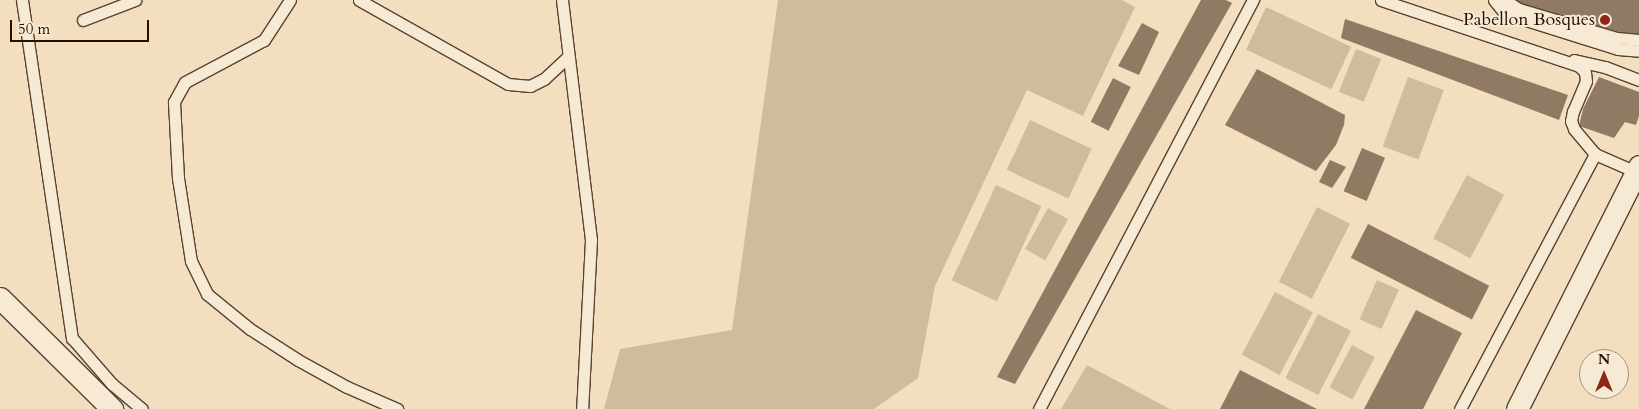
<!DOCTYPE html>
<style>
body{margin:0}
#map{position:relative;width:1639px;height:409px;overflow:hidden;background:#f3debf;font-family:Cardo,serif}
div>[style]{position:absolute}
.green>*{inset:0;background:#d0bb9f;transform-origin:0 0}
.building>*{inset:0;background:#917a63;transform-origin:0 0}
.roads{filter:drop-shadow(1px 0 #5a4230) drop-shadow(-1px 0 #5a4230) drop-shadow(0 1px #5a4230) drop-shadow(0 -1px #5a4230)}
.lane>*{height:11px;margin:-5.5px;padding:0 5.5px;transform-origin:5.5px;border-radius:5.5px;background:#f7ead5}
.street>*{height:21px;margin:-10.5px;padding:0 10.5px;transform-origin:10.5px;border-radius:10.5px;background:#f7ead5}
.dots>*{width:14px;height:14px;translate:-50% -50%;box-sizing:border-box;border:2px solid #f7ead5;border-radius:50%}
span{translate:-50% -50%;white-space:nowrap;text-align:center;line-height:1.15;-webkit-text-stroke:4px #f7ead5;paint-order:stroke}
.poi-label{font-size:18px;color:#270e00}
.right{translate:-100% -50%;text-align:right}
.north{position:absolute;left:1579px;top:349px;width:50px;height:50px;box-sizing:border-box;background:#f7ead5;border:1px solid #a49280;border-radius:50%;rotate:0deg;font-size:14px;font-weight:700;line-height:20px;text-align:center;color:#270e00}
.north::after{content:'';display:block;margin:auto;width:18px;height:22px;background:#8f2418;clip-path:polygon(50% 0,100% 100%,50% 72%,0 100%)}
.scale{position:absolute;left:10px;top:20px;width:139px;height:22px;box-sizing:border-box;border:2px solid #270e00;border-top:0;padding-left:6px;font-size:15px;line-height:18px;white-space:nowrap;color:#270e00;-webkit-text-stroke:4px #f7ead5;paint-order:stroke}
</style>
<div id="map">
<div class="green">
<i style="clip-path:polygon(778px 0,1122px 0,1135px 7px,1083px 116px,1027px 90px,935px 286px,918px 378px,874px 409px,604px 409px,620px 349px,732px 330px)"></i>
<i style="left:1266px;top:7px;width:94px;height:47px;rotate:25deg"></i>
<i style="left:1356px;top:49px;width:27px;height:46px;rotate:22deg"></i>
<i style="left:1408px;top:77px;width:38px;height:74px;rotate:20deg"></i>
<i style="left:1030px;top:120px;width:68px;height:55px;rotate:25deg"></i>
<i style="left:1467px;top:175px;width:42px;height:72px;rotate:28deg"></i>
<i style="left:996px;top:185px;width:50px;height:105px;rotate:25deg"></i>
<i style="left:1317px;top:207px;width:37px;height:84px;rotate:27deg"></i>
<i style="left:1048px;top:208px;width:23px;height:47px;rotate:29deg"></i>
<i style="left:1377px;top:280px;width:24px;height:43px;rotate:24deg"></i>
<i style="left:1275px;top:292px;width:43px;height:71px;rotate:28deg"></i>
<i style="left:1318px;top:314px;width:37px;height:72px;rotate:27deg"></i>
<i style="left:1352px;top:345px;width:26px;height:48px;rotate:28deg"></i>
<i style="clip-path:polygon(1087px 365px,1170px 409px,1061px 409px)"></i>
</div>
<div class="building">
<i style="clip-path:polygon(1201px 0,1226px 0,1232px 3px,1015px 384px,997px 377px)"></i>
<i style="clip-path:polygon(1497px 0,1639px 0,1639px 37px,1497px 1px)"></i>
<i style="clip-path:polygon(1345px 19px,1568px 95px,1559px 120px,1341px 38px)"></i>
<i style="clip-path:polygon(1142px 23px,1159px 32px,1139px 75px,1118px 66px)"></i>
<i style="clip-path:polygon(1257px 69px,1345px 115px,1344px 125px,1336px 145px,1316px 171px,1225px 125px)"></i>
<i style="clip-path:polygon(1599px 77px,1639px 92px,1639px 116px,1636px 125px,1625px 122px,1614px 138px,1579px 126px,1583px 109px)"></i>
<i style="left:1113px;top:78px;width:20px;height:49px;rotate:27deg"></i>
<i style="left:1362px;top:148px;width:25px;height:47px;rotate:23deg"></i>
<i style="clip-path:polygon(1330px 160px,1346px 167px,1332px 188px,1319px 182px)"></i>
<i style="left:1368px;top:224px;width:136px;height:38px;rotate:27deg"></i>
<i style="clip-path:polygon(1416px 310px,1462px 333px,1423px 409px,1364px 409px)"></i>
<i style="clip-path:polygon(1240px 370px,1317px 409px,1220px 409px)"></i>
</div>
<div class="roads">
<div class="lane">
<i style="left:22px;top:0;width:342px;rotate:81.6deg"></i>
<i style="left:72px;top:338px;width:61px;rotate:49deg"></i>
<i style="left:112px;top:384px;width:39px;rotate:40deg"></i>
<i style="left:290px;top:0;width:48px;rotate:123deg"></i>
<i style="left:264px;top:40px;width:89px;rotate:152deg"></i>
<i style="left:185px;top:82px;width:23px;rotate:119deg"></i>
<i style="left:174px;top:102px;width:76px;rotate:87deg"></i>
<i style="left:178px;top:178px;width:84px;rotate:81.1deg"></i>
<i style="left:191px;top:261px;width:37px;rotate:64deg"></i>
<i style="left:207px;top:294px;width:55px;rotate:39.1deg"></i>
<i style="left:250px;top:329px;width:57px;rotate:32.9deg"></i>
<i style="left:298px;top:360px;width:56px;rotate:28.9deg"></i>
<i style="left:347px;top:387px;width:55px;rotate:23.7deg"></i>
<i style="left:359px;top:0;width:171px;rotate:29.4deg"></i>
<i style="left:508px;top:84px;width:22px;rotate:5deg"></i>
<i style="left:530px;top:86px;width:16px;rotate:-27deg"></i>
<i style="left:544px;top:79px;width:33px;rotate:-43deg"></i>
<i style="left:562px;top:0;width:242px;rotate:83.1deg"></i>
<i style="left:591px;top:240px;width:169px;rotate:93deg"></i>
<i style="left:1381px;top:0;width:209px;rotate:18.4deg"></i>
<i style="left:1579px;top:66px;width:8px;rotate:45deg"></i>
<i style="left:1585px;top:72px;width:9px;rotate:84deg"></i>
<i style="left:1586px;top:81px;width:33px;rotate:113deg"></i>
<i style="left:1573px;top:111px;width:10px;rotate:101deg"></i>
<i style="left:1571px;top:121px;width:9px;rotate:69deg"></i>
<i style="left:1574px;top:129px;width:33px;rotate:50deg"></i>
<i style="left:1595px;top:154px;width:45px;rotate:23.7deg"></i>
<i style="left:1494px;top:0;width:14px;rotate:51deg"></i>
<i style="left:1503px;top:11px;width:11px;rotate:27deg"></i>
<i style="left:1513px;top:16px;width:110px;rotate:17.4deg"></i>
<i style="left:1618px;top:49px;width:21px;rotate:5deg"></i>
<i style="left:1505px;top:0;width:17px;rotate:33deg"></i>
<i style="left:1519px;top:9px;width:102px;rotate:16.5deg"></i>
<i style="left:1617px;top:38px;width:22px;rotate:5deg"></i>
<i style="left:83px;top:20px;width:56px;rotate:-21deg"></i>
<i style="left:1574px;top:60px;width:32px;rotate:13deg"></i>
<i style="left:1605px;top:67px;width:36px;rotate:21deg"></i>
<i style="left:1039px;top:409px;width:462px;rotate:-62.4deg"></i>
<i style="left:1460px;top:409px;width:289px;rotate:-62.1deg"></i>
</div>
<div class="street">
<i style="left:0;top:298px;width:158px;rotate:44.7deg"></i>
<i style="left:1517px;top:409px;width:272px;rotate:-63.3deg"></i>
</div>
</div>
<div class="dots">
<i style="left:1605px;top:20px;background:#8f2418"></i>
</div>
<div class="poi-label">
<span class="right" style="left:1595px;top:20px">Pabellon Bosques</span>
</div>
<div class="north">N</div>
<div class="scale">50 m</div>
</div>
